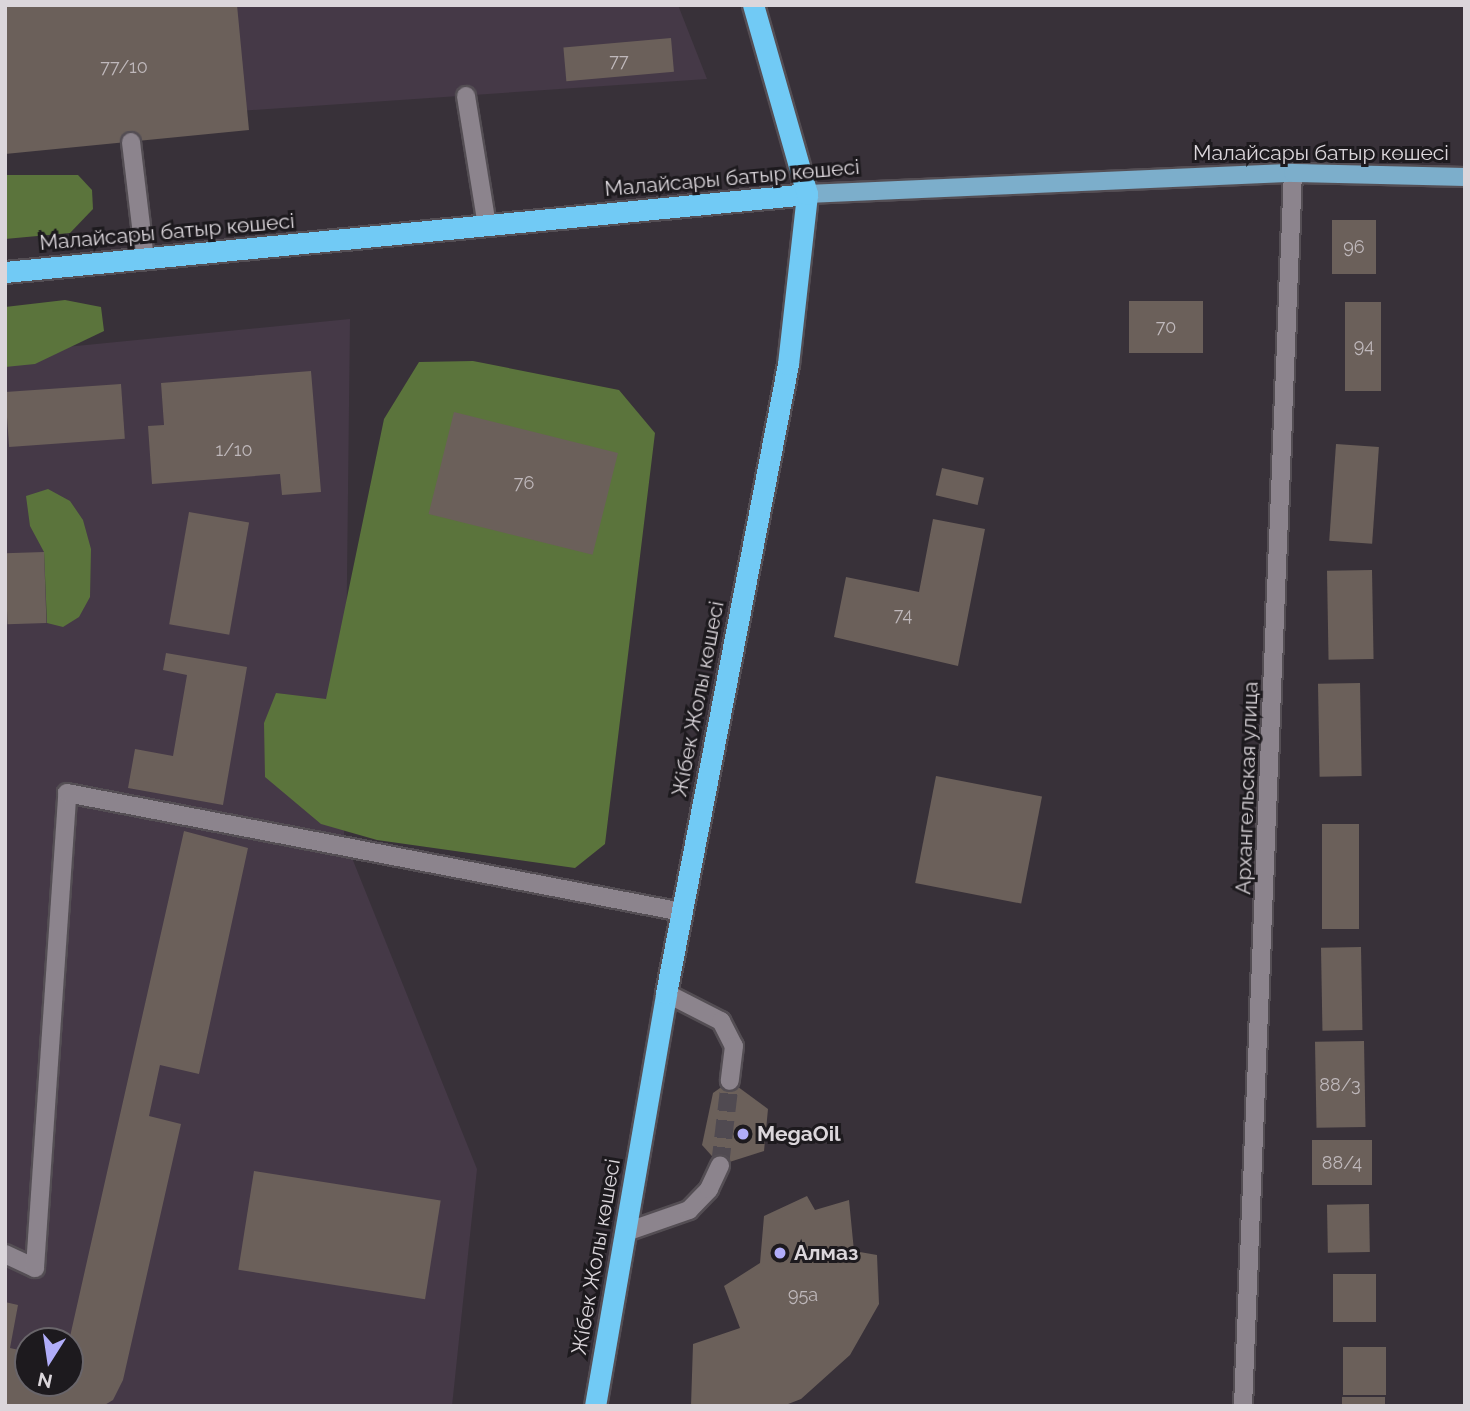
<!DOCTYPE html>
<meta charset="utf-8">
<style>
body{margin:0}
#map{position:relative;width:1470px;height:1411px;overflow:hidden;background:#383139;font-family:Raleway,sans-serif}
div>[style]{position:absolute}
.built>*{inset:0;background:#453947}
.forest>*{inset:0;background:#5b743c}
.building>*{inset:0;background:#6b605a;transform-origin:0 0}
.minor-tunnel>*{height:18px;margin-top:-9px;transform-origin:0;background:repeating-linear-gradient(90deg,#504a51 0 18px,transparent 0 27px)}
.roads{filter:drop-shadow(2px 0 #544e54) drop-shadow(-2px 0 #544e54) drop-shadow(0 2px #544e54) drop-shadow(0 -2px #544e54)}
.minor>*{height:18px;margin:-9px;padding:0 9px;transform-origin:9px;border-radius:9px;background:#8c848d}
.major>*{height:18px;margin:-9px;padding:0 9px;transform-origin:9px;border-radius:9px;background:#7caecb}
.highway>*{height:21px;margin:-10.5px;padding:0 10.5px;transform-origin:10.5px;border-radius:10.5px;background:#71caf5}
.dots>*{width:19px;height:19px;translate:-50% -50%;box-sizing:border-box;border:4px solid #1d1a1e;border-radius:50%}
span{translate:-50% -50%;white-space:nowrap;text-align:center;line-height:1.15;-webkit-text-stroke:6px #1d1a1e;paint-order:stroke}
.number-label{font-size:18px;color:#bfb8bb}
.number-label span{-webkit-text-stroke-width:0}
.street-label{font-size:21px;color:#dbd6db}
.poi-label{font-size:21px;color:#dbd6db;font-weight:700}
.left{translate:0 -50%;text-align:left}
.frame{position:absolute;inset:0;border:7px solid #dbd6db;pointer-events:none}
.north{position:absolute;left:14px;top:1327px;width:70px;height:70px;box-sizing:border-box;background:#1d1a1e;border:2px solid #69656a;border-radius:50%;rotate:192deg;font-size:19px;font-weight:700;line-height:28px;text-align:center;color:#dbd6db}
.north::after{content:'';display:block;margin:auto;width:24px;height:32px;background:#b1adfa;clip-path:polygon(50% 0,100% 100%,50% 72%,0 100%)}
</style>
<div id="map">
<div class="built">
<i style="clip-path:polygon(5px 5px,678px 5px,707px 79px,5px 127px)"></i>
<i style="clip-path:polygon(evenodd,350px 319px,344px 838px,477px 1169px,452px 1406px,5px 1406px,5px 353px,350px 319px,28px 1341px,70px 1341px,70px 1383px,28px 1383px,28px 1341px)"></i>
</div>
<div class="forest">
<i style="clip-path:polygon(5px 175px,78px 175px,92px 190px,93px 209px,70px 233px,5px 239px)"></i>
<i style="clip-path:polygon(65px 300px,101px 307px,104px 331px,35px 364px,5px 367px,5px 307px)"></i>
<i style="clip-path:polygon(473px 361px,619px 390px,655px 433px,605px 844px,575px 868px,377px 840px,321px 824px,265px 777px,264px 723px,276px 693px,326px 699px,384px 419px,419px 362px)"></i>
<i style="clip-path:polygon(48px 489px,70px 501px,83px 520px,91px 549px,90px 597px,79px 617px,63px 627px,47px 623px,44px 552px,30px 526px,26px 496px)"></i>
</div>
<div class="building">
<i style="clip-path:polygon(5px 5px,237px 5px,249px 130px,5px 154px)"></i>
<i style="left:671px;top:38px;width:34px;height:108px;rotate:85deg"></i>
<i style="left:1376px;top:220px;width:54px;height:44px;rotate:90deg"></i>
<i style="left:1129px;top:301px;width:74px;height:52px"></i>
<i style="left:1345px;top:302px;width:36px;height:89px"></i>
<i style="clip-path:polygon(311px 371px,321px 492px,282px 495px,280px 474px,152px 484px,148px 426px,164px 425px,161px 383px)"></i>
<i style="left:121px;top:384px;width:55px;height:116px;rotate:86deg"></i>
<i style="left:454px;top:412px;width:169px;height:105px;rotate:14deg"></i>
<i style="left:1336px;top:444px;width:43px;height:97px;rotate:4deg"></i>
<i style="left:942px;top:468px;width:43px;height:28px;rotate:13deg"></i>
<i style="left:189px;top:512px;width:61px;height:114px;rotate:10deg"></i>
<i style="clip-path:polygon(933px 519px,985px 529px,958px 666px,834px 637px,846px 577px,919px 592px)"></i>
<i style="left:44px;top:552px;width:71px;height:39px;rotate:88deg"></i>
<i style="left:1372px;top:570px;width:89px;height:45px;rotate:89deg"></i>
<i style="clip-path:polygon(166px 653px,247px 667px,223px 805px,128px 788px,135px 749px,173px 756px,187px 675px,163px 670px)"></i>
<i style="left:1360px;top:683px;width:93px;height:42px;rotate:89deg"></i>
<i style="left:936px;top:776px;width:108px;height:109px;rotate:11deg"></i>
<i style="left:1322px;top:824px;width:37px;height:105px"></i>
<i style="clip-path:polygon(184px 831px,248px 848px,199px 1074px,160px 1065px,149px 1116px,181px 1124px,123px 1380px,113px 1400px,103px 1406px,5px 1405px,5px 1302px,18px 1305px,10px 1348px,28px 1352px,28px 1383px,70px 1383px,69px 1341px)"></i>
<i style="left:1361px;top:947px;width:83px;height:40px;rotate:89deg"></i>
<i style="left:1364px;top:1041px;width:86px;height:49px;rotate:89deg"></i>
<i style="clip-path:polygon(730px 1081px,768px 1109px,764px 1151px,720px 1165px,702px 1145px,713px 1093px)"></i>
<i style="left:1372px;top:1140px;width:45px;height:60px;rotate:90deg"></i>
<i style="left:254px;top:1171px;width:189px;height:100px;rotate:9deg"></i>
<i style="clip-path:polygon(807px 1196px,815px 1210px,849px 1200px,854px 1251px,877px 1255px,879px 1304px,850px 1355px,801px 1399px,783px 1406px,691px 1406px,693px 1344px,740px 1328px,724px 1286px,760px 1263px,764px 1216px)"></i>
<i style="left:1369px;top:1204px;width:48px;height:42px;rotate:89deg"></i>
<i style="left:1333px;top:1274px;width:43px;height:48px"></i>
<i style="left:1386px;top:1347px;width:48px;height:43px;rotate:90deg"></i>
<i style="left:1342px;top:1397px;width:43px;height:9px"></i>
</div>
<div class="minor-tunnel">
<i style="left:720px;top:1165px;width:85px;rotate:-83.2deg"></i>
</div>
<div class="roads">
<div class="minor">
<i style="left:466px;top:96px;width:132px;rotate:80.8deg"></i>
<i style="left:131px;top:142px;width:118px;rotate:83.2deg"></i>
<i style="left:666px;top:993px;width:62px;rotate:27deg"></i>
<i style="left:721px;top:1021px;width:28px;rotate:63deg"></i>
<i style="left:734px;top:1046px;width:35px;rotate:97deg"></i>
<i style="left:626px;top:1232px;width:67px;rotate:-19.2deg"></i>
<i style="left:689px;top:1210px;width:29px;rotate:-46deg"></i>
<i style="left:709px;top:1189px;width:26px;rotate:-65deg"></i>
<i style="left:5px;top:1254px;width:33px;rotate:25deg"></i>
<i style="left:35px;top:1268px;width:476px;rotate:-86.1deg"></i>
<i style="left:67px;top:793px;width:626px;rotate:10.95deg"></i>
<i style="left:1243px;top:1406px;width:1234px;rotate:-87.68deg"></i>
</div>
<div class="major">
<i style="left:807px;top:194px;width:486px;rotate:-2.5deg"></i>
<i style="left:1293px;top:173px;width:172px;rotate:1.3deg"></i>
</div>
<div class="highway">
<i style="left:5px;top:272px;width:806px;rotate:-5.55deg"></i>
<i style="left:595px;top:1406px;width:419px;rotate:-80.2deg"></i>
<i style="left:666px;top:993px;width:641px;rotate:-79.02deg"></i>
<i style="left:788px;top:364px;width:171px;rotate:-83.6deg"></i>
<i style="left:807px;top:194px;width:197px;rotate:-105.9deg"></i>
</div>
</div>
<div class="dots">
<i style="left:743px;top:1134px;background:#b1adfa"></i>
<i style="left:780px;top:1253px;background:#b1adfa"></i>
</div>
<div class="number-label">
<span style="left:619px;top:61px">77</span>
<span style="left:124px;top:67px">77/10</span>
<span style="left:1354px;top:247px">96</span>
<span style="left:1166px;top:327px">70</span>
<span style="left:1364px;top:346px">94</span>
<span style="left:234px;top:450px">1/10</span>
<span style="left:524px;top:483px">76</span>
<span style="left:903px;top:615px">74</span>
<span style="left:1340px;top:1085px">88/3</span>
<span style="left:1342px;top:1163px">88/4</span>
<span style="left:803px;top:1295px">95а</span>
</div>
<div class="street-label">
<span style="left:1321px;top:153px">Малайсары батыр көшесі</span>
<span style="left:732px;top:178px;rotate:-5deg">Малайсары батыр көшесі</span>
<span style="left:167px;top:232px;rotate:-5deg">Малайсары батыр көшесі</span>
<span style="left:698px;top:699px;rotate:-79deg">Жібек Жолы көшесі</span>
<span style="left:1247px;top:788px;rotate:-88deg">Архангельская улица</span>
<span style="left:596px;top:1257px;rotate:-80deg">Жібек Жолы көшесі</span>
</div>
<div class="poi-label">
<span class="left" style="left:757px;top:1134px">MegaOil</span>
<span class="left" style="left:794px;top:1253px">Алмаз</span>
</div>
<div class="frame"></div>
<div class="north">N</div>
</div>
